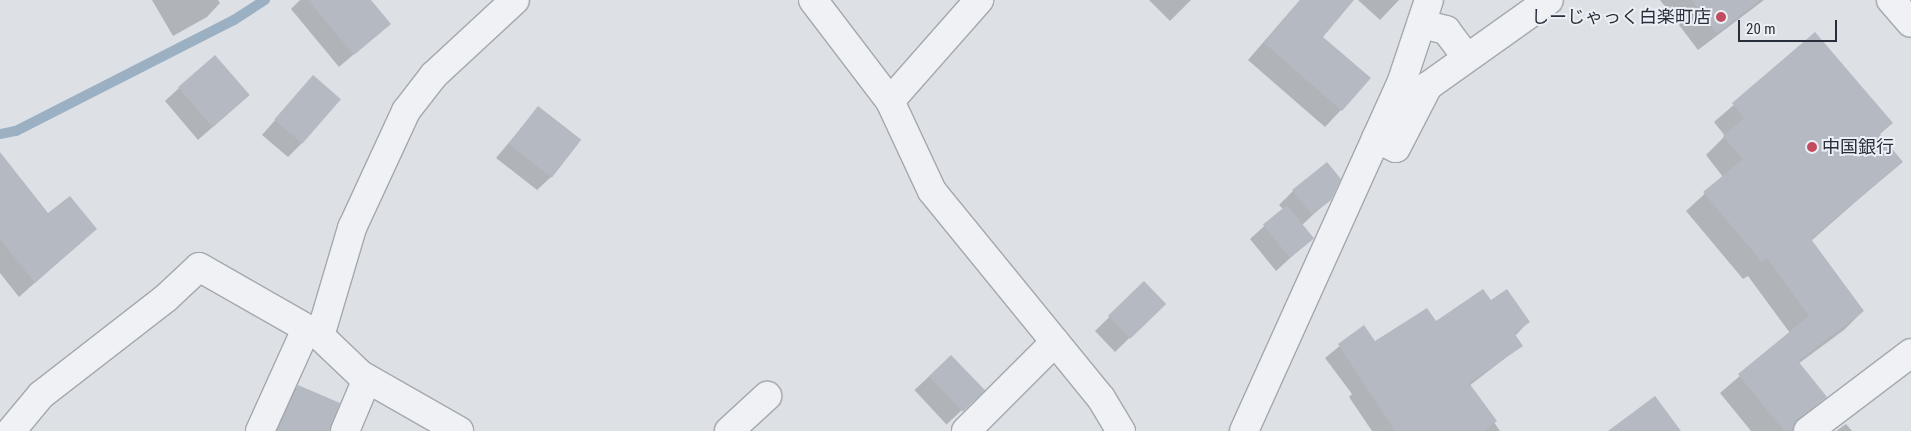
<!DOCTYPE html>
<meta charset="utf-8">
<style>
body{margin:0}
#map{position:relative;width:1911px;height:431px;overflow:hidden;background:#dde1e6;font-family:"Roboto Condensed","Noto Sans JP",sans-serif}
div>[style]{position:absolute}
.shadow>*{inset:0;background:#0003;transform-origin:0 0}
.stream>*{height:10px;margin:-5px;padding:0 5px;transform-origin:5px;border-radius:5px;background:#9bb0c3}
.building>*{inset:0;background:#b5bac2;transform-origin:0 0}
.roads{filter:drop-shadow(1px 0 #a3a8af) drop-shadow(-1px 0 #a3a8af) drop-shadow(0 1px #a3a8af) drop-shadow(0 -1px #a3a8af)}
.minor>*{height:28px;margin:-14px;padding:0 14px;transform-origin:14px;border-radius:14px;background:#eff1f4}
.tertiary>*{height:28px;margin:-14px;padding:0 14px;transform-origin:14px;border-radius:14px;background:#eff1f4}
.dots>*{width:14px;height:14px;translate:-50% -50%;box-sizing:border-box;border:2px solid #ecf0f4;border-radius:50%}
span{translate:-50% -50%;white-space:nowrap;text-align:center;line-height:1.15;-webkit-text-stroke:4px #ecf0f4;paint-order:stroke}
.poi-label{font-size:18px;color:#282f3b}
.right{translate:-100% -50%;text-align:right}
.left{translate:0 -50%;text-align:left}
.scale{position:absolute;left:1738px;top:20px;width:99px;height:22px;box-sizing:border-box;border:2px solid #282f3b;border-top:0;padding-left:6px;font-size:15px;line-height:18px;white-space:nowrap;color:#282f3b;-webkit-text-stroke:4px #ecf0f4;paint-order:stroke}
</style>
<div id="map">
<div class="shadow">
<i style="clip-path:polygon(152px 0,218px 0,220px 3px,207px 17px,173px 36px)"></i>
<i style="clip-path:polygon(300px 0,370px 0,389px 24px,339px 67px,291px 9px)"></i>
<i style="clip-path:polygon(1149px 0,1191px 0,1170px 21px)"></i>
<i style="clip-path:polygon(1300px 0,1353px 0,1321px 37px,1341px 110px,1325px 127px,1248px 60px)"></i>
<i style="clip-path:polygon(1358px 0,1399px 0,1380px 20px)"></i>
<i style="clip-path:polygon(1660px 0,1764px 0,1698px 50px)"></i>
<i style="clip-path:polygon(1815px 34px,1891px 123px,1879px 135px,1901px 162px,1811px 241px,1863px 311px,1844px 330px,1798px 364px,1825px 397px,1787px 431px,1751px 431px,1720px 393px,1790px 333px,1748px 276px,1743px 279px,1686px 211px,1723px 177px,1706px 155px,1725px 136px,1714px 122px)"></i>
<i style="clip-path:polygon(313px 77px,302px 143px,288px 157px,262px 135px)"></i>
<i style="clip-path:polygon(179px 88px,249px 95px,198px 140px,165px 101px)"></i>
<i style="clip-path:polygon(538px 108px,551px 177px,537px 190px,496px 158px)"></i>
<i style="clip-path:polygon(0 154px,48px 215px,95px 229px,19px 297px,0 273px)"></i>
<i style="clip-path:polygon(1293px 191px,1330px 199px,1302px 225px,1312px 238px,1276px 271px,1250px 239px,1283px 209px,1279px 205px)"></i>
<i style="clip-path:polygon(1144px 283px,1151px 317px,1115px 352px,1095px 331px)"></i>
<i style="clip-path:polygon(1490px 302px,1528px 322px,1515px 336px,1521px 346px,1469px 386px,1500px 431px,1372px 431px,1349px 397px,1352px 394px,1325px 358px,1363px 327px,1375px 343px)"></i>
<i style="left:951px;top:356px;width:47px;height:50px;rotate:47deg"></i>
<i style="clip-path:polygon(298px 386px,327px 431px,271px 431px,285px 400px)"></i>
<i style="clip-path:polygon(1846px 424px,1852px 431px,1836px 431px)"></i>
</div>
<div class="stream">
<i style="left:0;top:134px;width:16px;rotate:-11deg"></i>
<i style="left:16px;top:131px;width:245px;rotate:-27deg"></i>
<i style="left:234px;top:20px;width:37px;rotate:-33deg"></i>
</div>
<div class="building">
<i style="clip-path:polygon(308px 0,371px 0,391px 24px,354px 55px)"></i>
<i style="clip-path:polygon(1300px 0,1354px 0,1323px 37px,1371px 78px,1342px 111px,1264px 43px)"></i>
<i style="clip-path:polygon(1691px 0,1760px 0,1717px 33px)"></i>
<i style="clip-path:polygon(1815px 32px,1893px 123px,1880px 134px,1903px 162px,1811px 239px,1864px 311px,1798px 361px,1827px 397px,1799px 419px,1793px 431px,1784px 431px,1738px 374px,1809px 316px,1767px 258px,1762px 262px,1703px 192px,1743px 159px,1723px 136px,1744px 118px,1732px 103px)"></i>
<i style="left:215px;top:55px;width:53px;height:49px;rotate:49deg"></i>
<i style="left:313px;top:75px;width:37px;height:59px;rotate:41deg"></i>
<i style="left:538px;top:106px;width:55px;height:48px;rotate:38deg"></i>
<i style="clip-path:polygon(0 152px,48px 213px,70px 196px,97px 229px,35px 283px,0 239px)"></i>
<i style="clip-path:polygon(1327px 162px,1341px 179px,1331px 200px,1312px 215px,1292px 190px)"></i>
<i style="left:1287px;top:205px;width:43px;height:31px;rotate:51deg"></i>
<i style="left:1144px;top:281px;width:32px;height:50px;rotate:46deg"></i>
<i style="clip-path:polygon(1483px 289px,1491px 300px,1507px 289px,1530px 322px,1514px 333px,1523px 346px,1469px 383px,1497px 421px,1484px 431px,1395px 431px,1338px 344px,1364px 325px,1375px 341px,1427px 308px,1436px 321px)"></i>
<i style="left:951px;top:355px;width:49px;height:31px;rotate:46deg"></i>
<i style="clip-path:polygon(298px 385px,340px 403px,330px 431px,277px 431px)"></i>
<i style="clip-path:polygon(1655px 396px,1681px 431px,1608px 431px)"></i>
</div>
<div class="roads">
<div class="minor">
<i style="left:813px;top:0;width:127px;rotate:52.7deg"></i>
<i style="left:890px;top:101px;width:99px;rotate:65deg"></i>
<i style="left:932px;top:191px;width:267px;rotate:50.8deg"></i>
<i style="left:1101px;top:398px;width:39px;rotate:59deg"></i>
<i style="left:1422px;top:24px;width:25px;rotate:14deg"></i>
<i style="left:1446px;top:30px;width:34px;rotate:53deg"></i>
<i style="left:890px;top:101px;width:135px;rotate:-48.6deg"></i>
<i style="left:1376px;top:138px;width:22px;rotate:27deg"></i>
<i style="left:1396px;top:148px;width:70px;rotate:-62.7deg"></i>
<i style="left:1428px;top:86px;width:148px;rotate:-35.4deg"></i>
<i style="left:320px;top:336px;width:113px;rotate:-73.5deg"></i>
<i style="left:352px;top:228px;width:129px;rotate:-65.2deg"></i>
<i style="left:406px;top:111px;width:46px;rotate:-52.1deg"></i>
<i style="left:434px;top:75px;width:110px;rotate:-42.8deg"></i>
<i style="left:11px;top:431px;width:47px;rotate:-50.2deg"></i>
<i style="left:41px;top:395px;width:158px;rotate:-37.8deg"></i>
<i style="left:166px;top:298px;width:45px;rotate:-43.2deg"></i>
<i style="left:199px;top:267px;width:139px;rotate:29.7deg"></i>
<i style="left:320px;top:336px;width:57px;rotate:43.6deg"></i>
<i style="left:361px;top:375px;width:113px;rotate:29.7deg"></i>
<i style="left:260px;top:431px;width:112px;rotate:-65.7deg"></i>
<i style="left:345px;top:431px;width:56px;rotate:-67.1deg"></i>
<i style="left:729px;top:431px;width:52px;rotate:-42.6deg"></i>
<i style="left:966px;top:431px;width:126px;rotate:-45deg"></i>
<i style="left:1244px;top:431px;width:384px;rotate:-65.7deg"></i>
<i style="left:1402px;top:81px;width:85px;rotate:-71.6deg"></i>
<i style="left:1808px;top:431px;width:129px;rotate:-37.1deg"></i>
</div>
<div class="tertiary">
<i style="left:1891px;top:0;width:30px;rotate:49deg"></i>
</div>
</div>
<div class="dots">
<i style="left:1721px;top:17px;background:#c14c61"></i>
<i style="left:1812px;top:147px;background:#c14c61"></i>
</div>
<div class="poi-label">
<span class="right" style="left:1711px;top:17px">しーじゃっく白楽町店</span>
<span class="left" style="left:1822px;top:147px">中国銀行</span>
</div>
<div class="scale">20 m</div>
</div>
